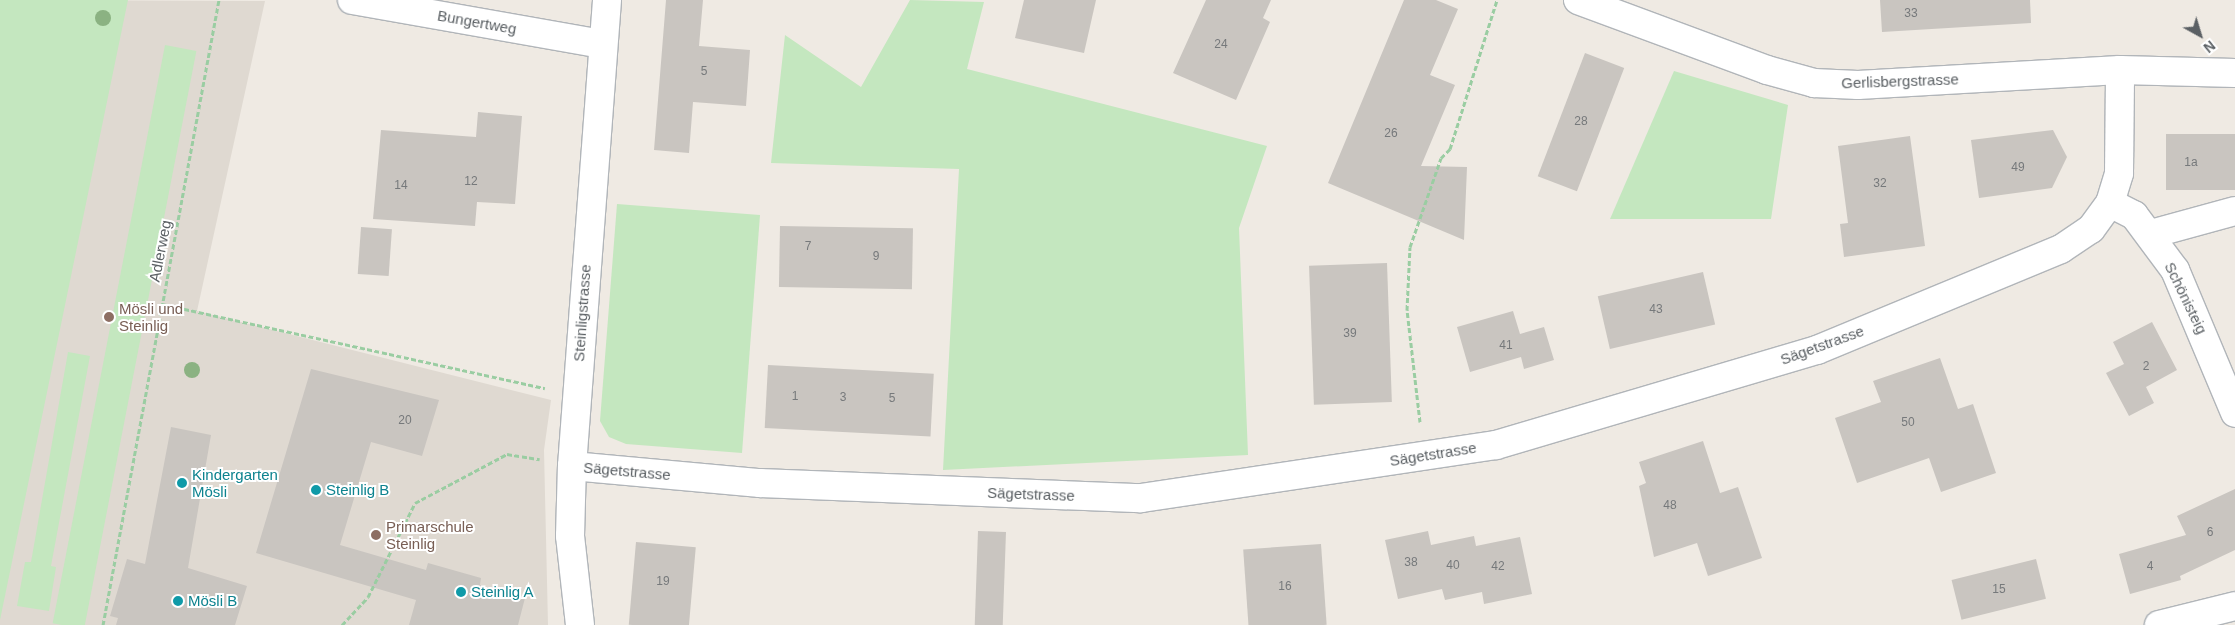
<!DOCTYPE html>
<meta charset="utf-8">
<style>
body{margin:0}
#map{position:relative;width:2235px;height:625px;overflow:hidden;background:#efeae3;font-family:Arial,sans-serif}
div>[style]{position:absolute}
.education>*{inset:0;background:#dfd9d1}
.green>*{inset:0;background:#c4e7bf;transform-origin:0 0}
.building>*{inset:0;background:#c9c5c0;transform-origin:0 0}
.path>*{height:3px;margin-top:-1.5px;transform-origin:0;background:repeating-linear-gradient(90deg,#9acda2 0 5px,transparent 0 7.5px)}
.roads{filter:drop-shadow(1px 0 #b1b5b9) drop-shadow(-1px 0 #b1b5b9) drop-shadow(0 1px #b1b5b9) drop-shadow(0 -1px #b1b5b9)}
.minor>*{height:28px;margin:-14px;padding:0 14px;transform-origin:14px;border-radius:14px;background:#fff}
.trees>*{width:16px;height:16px;margin:-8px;border-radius:50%;background:#8bb282}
.dots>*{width:14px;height:14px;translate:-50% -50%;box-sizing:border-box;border:2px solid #fff;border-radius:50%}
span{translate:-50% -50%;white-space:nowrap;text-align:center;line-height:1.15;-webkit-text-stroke:4px #fff;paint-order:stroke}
.number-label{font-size:12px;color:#76797b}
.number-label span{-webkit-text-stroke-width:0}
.street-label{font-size:15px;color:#5b6064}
.education-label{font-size:15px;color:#785e54}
.left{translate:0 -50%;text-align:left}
.culture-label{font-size:15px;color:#0d838f}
.north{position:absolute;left:2175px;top:10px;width:50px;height:50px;-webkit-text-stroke:4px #fff;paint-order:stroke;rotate:141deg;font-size:14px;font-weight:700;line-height:20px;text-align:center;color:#5b6064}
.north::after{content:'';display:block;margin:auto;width:18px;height:22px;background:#5b6064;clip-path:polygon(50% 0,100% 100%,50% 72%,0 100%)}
</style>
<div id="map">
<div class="education">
<i style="clip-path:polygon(0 0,265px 1px,197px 311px,551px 400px,544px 450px,548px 625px,0 625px)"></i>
</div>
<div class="green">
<i style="clip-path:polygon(0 0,128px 0,0 620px)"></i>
<i style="clip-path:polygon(910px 0,984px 2px,967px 69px,1267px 146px,1239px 228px,1248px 455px,943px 470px,959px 169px,771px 163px,785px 35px,861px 87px)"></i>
<i style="left:165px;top:45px;width:32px;height:589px;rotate:11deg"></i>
<i style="clip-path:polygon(1674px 71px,1788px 105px,1771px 219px,1610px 219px)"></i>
<i style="clip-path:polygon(617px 204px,760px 215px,742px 453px,626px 444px,609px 437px,600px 421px)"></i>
<i style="clip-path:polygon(68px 352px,90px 356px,51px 566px,56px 567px,49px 611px,17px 606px,25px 562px,31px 562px)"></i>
</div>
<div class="building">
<i style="clip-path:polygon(666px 0,703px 0,699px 46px,750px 50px,746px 106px,693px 102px,689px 153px,654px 150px)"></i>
<i style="clip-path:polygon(1024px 0,1096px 0,1084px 53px,1015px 38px)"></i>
<i style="clip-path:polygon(1206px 0,1271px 0,1263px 18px,1270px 22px,1236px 100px,1173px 73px)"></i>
<i style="clip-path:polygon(1404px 0,1436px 0,1458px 9px,1430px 75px,1455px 85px,1421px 166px,1467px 167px,1464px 240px,1328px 183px)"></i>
<i style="clip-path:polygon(1880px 0,2030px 0,2031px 23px,1882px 32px)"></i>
<i style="left:1585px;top:53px;width:42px;height:132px;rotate:21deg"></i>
<i style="clip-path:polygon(478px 112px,522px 116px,515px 204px,477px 202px,475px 226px,373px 219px,381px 130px,476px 137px)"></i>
<i style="clip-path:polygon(2053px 130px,2067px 157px,2052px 188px,1979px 198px,1971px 140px)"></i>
<i style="left:2235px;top:134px;width:56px;height:69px;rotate:90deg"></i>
<i style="clip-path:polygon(1910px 136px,1925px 246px,1844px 257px,1840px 224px,1848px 223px,1838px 146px)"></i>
<i style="left:780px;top:226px;width:133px;height:61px;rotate:1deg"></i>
<i style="left:361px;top:227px;width:31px;height:47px;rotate:4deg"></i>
<i style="left:1387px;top:263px;width:139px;height:78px;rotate:88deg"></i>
<i style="left:1703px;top:272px;width:54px;height:108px;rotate:77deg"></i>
<i style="clip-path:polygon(1513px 311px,1520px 334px,1544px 327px,1554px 360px,1524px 369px,1521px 357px,1470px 372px,1457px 327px)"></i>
<i style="clip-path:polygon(2152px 322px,2177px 370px,2146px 387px,2154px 403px,2129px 416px,2106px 373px,2124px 364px,2113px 342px)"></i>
<i style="clip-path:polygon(1940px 358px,1958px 409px,1973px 404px,1996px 473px,1941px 492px,1929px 458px,1857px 483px,1835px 418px,1881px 402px,1873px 381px)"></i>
<i style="left:768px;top:365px;width:166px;height:63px;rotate:3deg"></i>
<i style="clip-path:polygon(311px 369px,439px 400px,422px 456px,371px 442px,340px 545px,426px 570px,428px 563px,481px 578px,480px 585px,525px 598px,518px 625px,409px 625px,416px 600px,256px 553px)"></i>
<i style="clip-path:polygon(171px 427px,211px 435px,188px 568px,247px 586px,235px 625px,116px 625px,118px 618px,110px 616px,127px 559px,145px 564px)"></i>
<i style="clip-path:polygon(1703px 441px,1720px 493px,1738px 487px,1762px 558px,1708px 576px,1697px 543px,1654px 557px,1639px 486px,1646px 483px,1639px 462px)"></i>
<i style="clip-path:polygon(2235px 489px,2235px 550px,2180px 576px,2181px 580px,2130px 594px,2119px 554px,2186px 535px,2177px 516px)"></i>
<i style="left:978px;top:531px;width:28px;height:94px;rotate:2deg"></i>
<i style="clip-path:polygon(1428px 531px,1431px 545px,1474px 536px,1476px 546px,1520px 537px,1532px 594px,1484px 604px,1482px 592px,1445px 600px,1442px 589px,1398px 599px,1385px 540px)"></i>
<i style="left:636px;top:542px;width:60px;height:83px;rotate:5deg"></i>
<i style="left:1321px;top:544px;width:81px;height:78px;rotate:86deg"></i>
<i style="left:2036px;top:559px;width:41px;height:87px;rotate:76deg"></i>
</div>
<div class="path">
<i style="left:162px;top:304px;width:392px;rotate:12.4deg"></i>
<i style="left:1420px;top:422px;width:113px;rotate:-96.6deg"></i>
<i style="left:1407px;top:310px;width:63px;rotate:-87.3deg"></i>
<i style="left:1410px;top:247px;width:94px;rotate:-70.8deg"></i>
<i style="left:1441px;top:158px;width:13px;rotate:-45deg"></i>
<i style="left:1450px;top:149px;width:156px;rotate:-72.5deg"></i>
<i style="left:103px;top:625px;width:636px;rotate:-79.49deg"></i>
<i style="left:342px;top:625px;width:38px;rotate:-47deg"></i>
<i style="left:368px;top:597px;width:105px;rotate:-63.4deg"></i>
<i style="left:415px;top:503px;width:104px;rotate:-28deg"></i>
<i style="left:507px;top:454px;width:33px;rotate:9deg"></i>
</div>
<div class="roads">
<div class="minor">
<i style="left:352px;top:0;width:254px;rotate:10deg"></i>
<i style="left:1578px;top:0;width:202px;rotate:20.3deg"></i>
<i style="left:1767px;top:70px;width:49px;rotate:15.5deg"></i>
<i style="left:1814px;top:83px;width:44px;rotate:2.6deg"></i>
<i style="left:1858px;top:85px;width:262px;rotate:-3.3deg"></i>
<i style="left:2120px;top:70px;width:115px;rotate:1.5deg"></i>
<i style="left:2110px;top:203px;width:27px;rotate:27deg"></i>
<i style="left:2134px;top:215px;width:69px;rotate:53.3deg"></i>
<i style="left:2175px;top:270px;width:155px;rotate:67.2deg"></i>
<i style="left:2151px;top:234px;width:87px;rotate:-15.3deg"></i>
<i style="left:572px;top:466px;width:189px;rotate:5.2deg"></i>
<i style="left:760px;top:483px;width:381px;rotate:2.3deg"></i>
<i style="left:1141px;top:498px;width:359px;rotate:-8.5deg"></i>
<i style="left:1496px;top:445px;width:335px;rotate:-16.5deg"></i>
<i style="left:1817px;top:350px;width:264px;rotate:-22.5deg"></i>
<i style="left:2061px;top:249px;width:36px;rotate:-34deg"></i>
<i style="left:2091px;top:229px;width:32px;rotate:-54deg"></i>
<i style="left:2110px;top:203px;width:31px;rotate:-73deg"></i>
<i style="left:2119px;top:173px;width:103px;rotate:-89.4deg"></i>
<i style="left:580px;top:625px;width:90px;rotate:-96.4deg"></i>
<i style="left:570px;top:536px;width:70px;rotate:-88.4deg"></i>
<i style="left:572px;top:466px;width:467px;rotate:-85.7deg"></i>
<i style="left:2159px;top:625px;width:78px;rotate:-14deg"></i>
</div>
</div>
<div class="trees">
<i style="left:103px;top:18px"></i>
<i style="left:192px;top:370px"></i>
</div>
<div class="dots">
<i style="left:109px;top:317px;background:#8d6e63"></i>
<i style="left:182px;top:483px;background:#0f9aa8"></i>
<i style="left:316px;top:490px;background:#0f9aa8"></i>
<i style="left:376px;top:535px;background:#8d6e63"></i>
<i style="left:461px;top:592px;background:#0f9aa8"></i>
<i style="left:178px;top:601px;background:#0f9aa8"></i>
</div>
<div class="number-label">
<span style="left:1911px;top:14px">33</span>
<span style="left:1221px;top:45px">24</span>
<span style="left:704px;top:72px">5</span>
<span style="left:1581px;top:122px">28</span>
<span style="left:1391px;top:134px">26</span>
<span style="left:2191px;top:163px">1a</span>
<span style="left:2018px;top:168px">49</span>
<span style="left:471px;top:182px">12</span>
<span style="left:1880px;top:184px">32</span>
<span style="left:401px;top:186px">14</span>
<span style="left:808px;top:247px">7</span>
<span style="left:876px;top:257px">9</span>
<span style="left:1656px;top:310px">43</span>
<span style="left:1350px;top:334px">39</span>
<span style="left:1506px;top:346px">41</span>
<span style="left:2146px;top:367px">2</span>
<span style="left:795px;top:397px">1</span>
<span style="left:843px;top:398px">3</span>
<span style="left:892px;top:399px">5</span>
<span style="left:405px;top:421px">20</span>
<span style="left:1908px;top:423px">50</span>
<span style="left:1670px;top:506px">48</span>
<span style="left:2210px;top:533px">6</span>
<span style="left:1411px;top:563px">38</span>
<span style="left:1453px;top:566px">40</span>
<span style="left:1498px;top:567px">42</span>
<span style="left:2150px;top:567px">4</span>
<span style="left:663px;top:582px">19</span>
<span style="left:1285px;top:587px">16</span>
<span style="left:1999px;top:590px">15</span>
</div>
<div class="street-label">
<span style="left:477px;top:22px;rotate:10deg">Bungertweg</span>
<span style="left:1900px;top:81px;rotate:-2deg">Gerlisbergstrasse</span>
<span style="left:160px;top:251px;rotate:-79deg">Adlerweg</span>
<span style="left:2186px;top:298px;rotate:64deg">Schönisteig</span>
<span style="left:582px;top:313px;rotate:-86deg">Steinligstrasse</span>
<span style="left:1822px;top:345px;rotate:-20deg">Sägetstrasse</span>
<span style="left:1433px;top:454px;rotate:-9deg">Sägetstrasse</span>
<span style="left:627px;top:471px;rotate:5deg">Sägetstrasse</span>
<span style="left:1031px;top:494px;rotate:2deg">Sägetstrasse</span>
</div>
<div class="education-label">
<span class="left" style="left:119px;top:317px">Mösli und<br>Steinlig</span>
<span class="left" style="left:386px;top:535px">Primarschule<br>Steinlig</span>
</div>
<div class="culture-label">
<span class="left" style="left:192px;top:483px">Kindergarten<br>Mösli</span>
<span class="left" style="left:326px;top:490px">Steinlig B</span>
<span class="left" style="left:471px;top:592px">Steinlig A</span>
<span class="left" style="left:188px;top:601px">Mösli B</span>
</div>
<div class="north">N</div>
</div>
